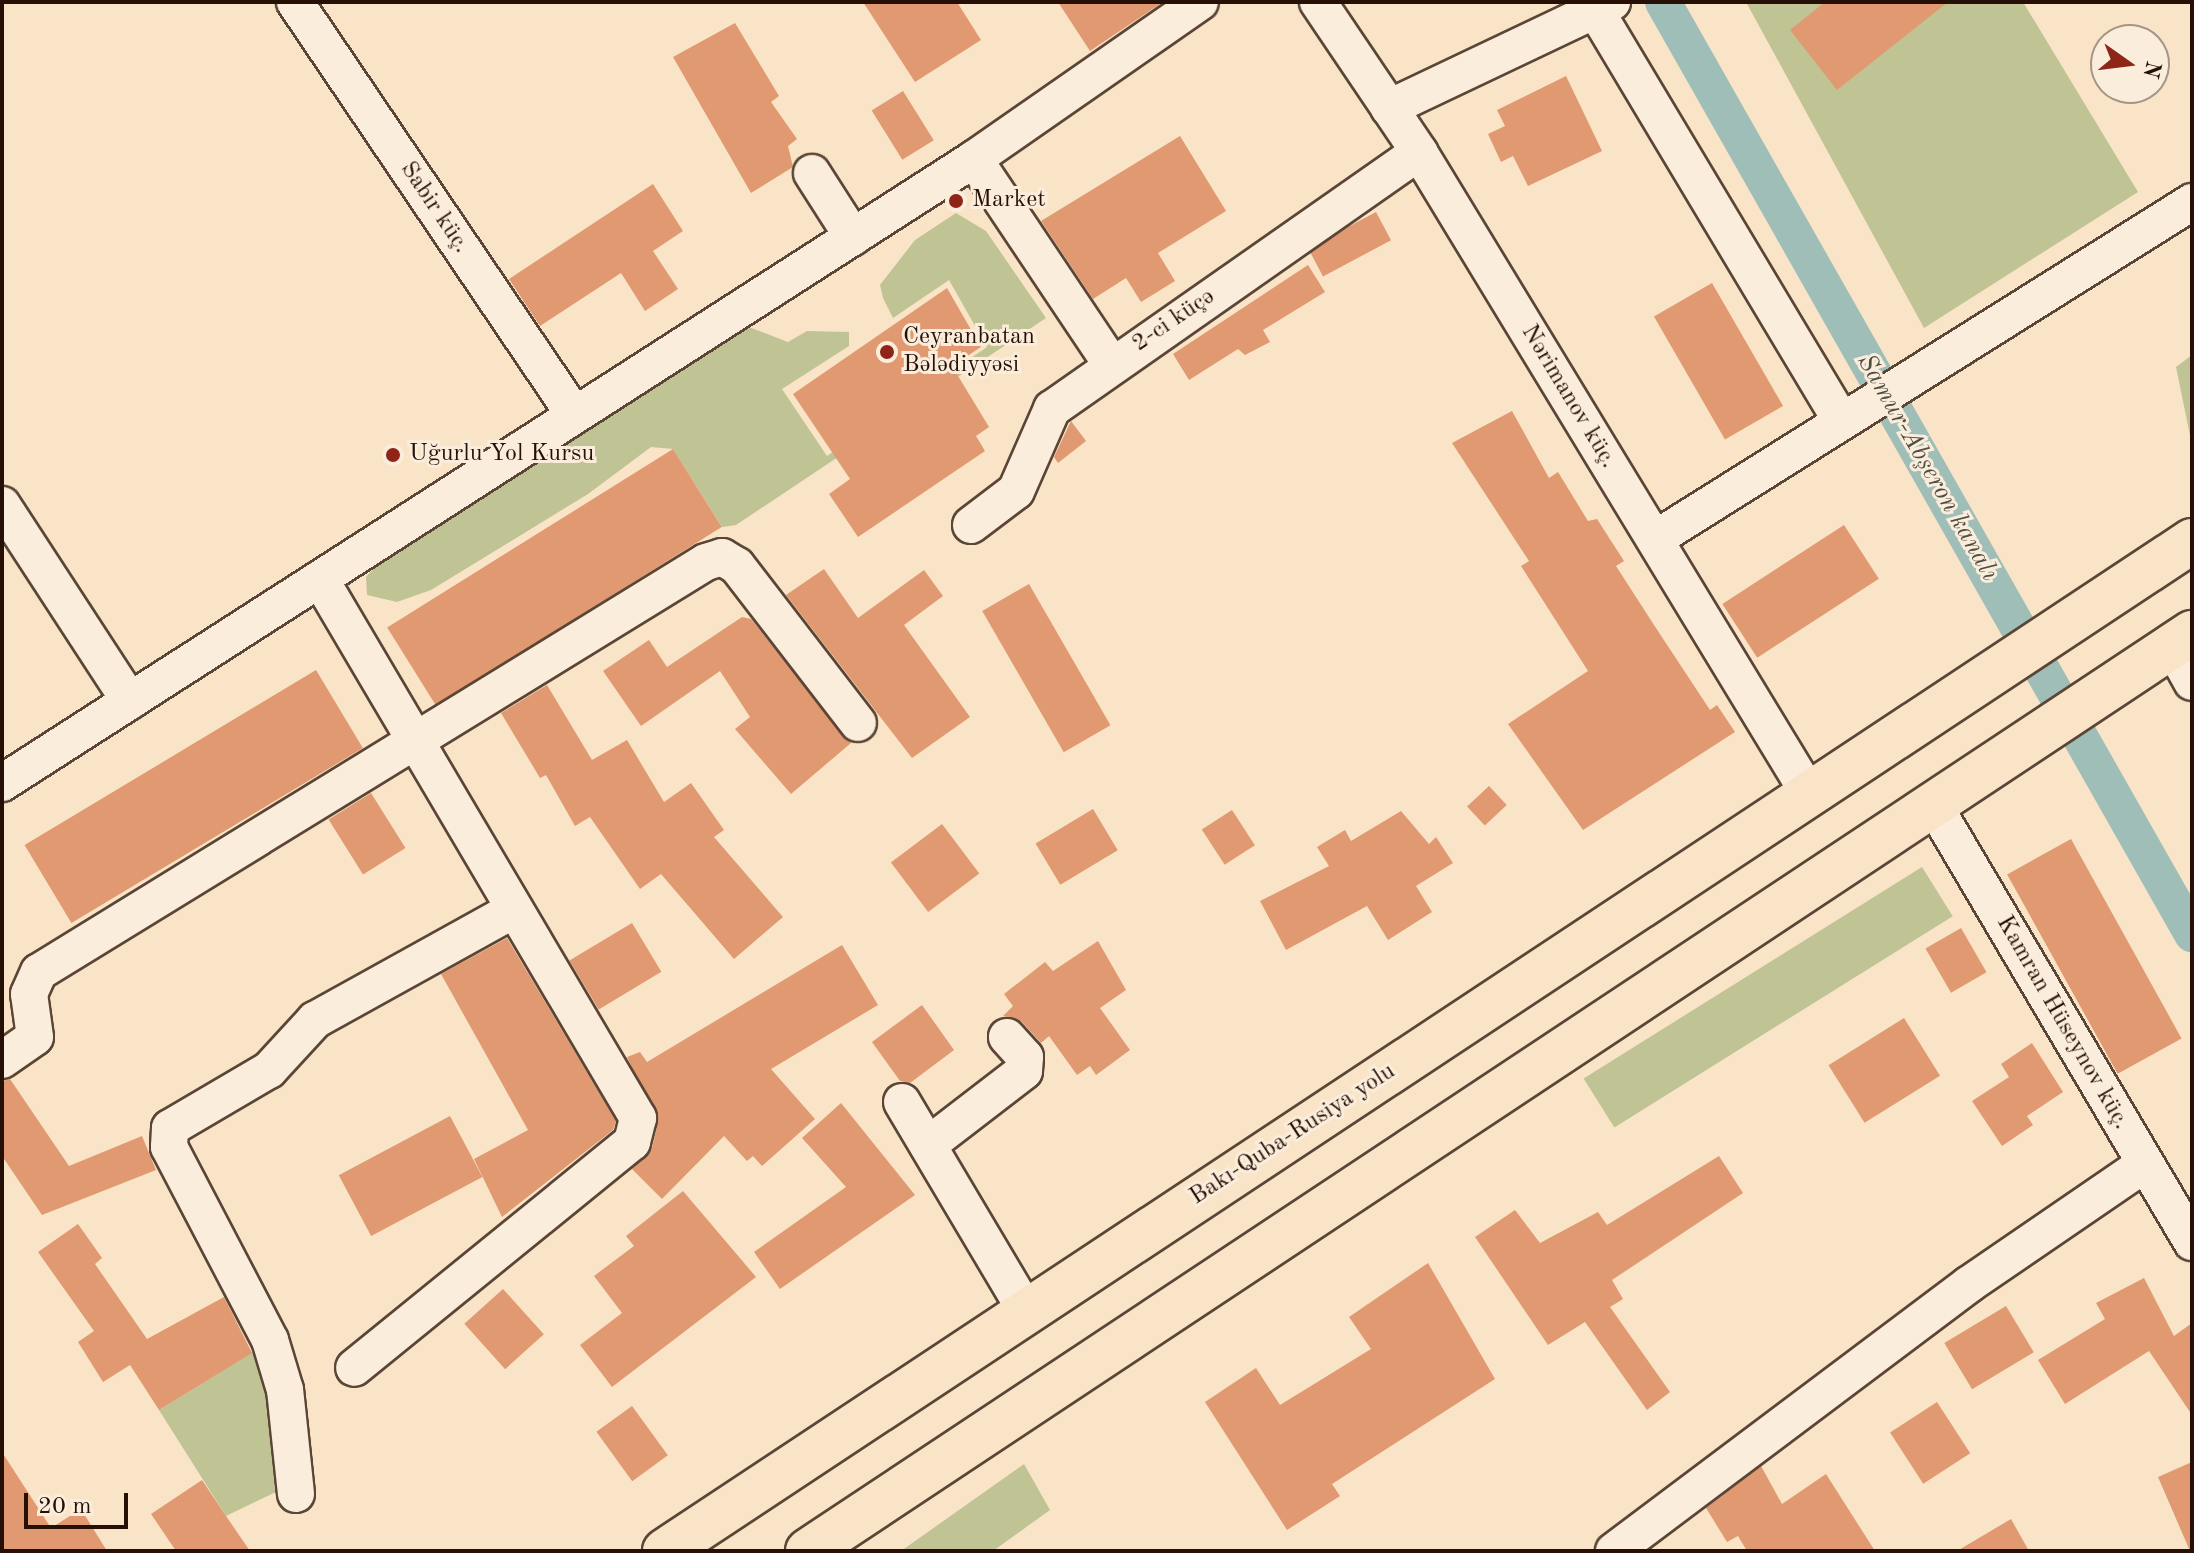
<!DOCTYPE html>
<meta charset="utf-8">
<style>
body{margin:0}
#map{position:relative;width:2194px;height:1553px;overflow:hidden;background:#f9e4c7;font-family:"Old Standard TT",serif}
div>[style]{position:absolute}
.green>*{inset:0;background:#c0c393;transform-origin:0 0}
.canal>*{height:36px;margin:-18px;padding:0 18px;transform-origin:18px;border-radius:18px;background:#9ebeb7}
.building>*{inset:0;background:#e09970;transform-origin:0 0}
.roads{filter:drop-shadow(2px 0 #5b4536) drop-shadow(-2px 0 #5b4536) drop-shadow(0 2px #5b4536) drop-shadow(0 -2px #5b4536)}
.street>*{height:36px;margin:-18px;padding:0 18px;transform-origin:18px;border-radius:18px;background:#fbeddb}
.highway>*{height:44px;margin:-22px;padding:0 22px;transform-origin:22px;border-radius:22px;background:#f9e4c7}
.dots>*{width:22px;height:22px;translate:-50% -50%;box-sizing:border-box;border:4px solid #fbeddb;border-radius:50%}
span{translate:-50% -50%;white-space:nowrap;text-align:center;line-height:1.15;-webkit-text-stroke:6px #fbeddb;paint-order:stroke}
.poi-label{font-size:24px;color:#261006}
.left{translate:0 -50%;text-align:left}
.street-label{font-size:24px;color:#261006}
.water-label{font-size:26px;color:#504d44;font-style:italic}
.frame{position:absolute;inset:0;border:4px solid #261006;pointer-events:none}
.north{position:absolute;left:2090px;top:24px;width:80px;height:80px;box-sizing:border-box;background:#fbeddb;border:2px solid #a69586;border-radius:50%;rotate:104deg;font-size:22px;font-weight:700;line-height:32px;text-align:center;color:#261006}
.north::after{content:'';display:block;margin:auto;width:28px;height:36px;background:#8f2418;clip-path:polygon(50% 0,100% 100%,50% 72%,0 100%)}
.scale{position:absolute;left:24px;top:1493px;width:104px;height:36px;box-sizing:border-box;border:4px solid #261006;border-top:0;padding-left:10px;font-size:24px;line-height:28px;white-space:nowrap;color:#261006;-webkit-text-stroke:6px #fbeddb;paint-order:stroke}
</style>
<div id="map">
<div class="green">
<i style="clip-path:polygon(1746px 2px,2023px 2px,2138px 192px,1924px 328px)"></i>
<i style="clip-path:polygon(956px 213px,986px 231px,1046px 318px,736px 525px,722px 527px,673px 449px,651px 447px,588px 494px,431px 590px,397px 602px,367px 595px,366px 577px,394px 547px,746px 326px,788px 342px,807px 331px,849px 332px,849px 346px,782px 389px,827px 456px,987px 347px,949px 280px,893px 318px,883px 298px,880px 285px,915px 240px)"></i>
<i style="clip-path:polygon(2192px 355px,2192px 445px,2176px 367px)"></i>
<i style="left:1922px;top:867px;width:58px;height:399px;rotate:58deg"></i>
<i style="clip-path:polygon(253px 1352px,268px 1383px,278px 1491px,226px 1516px,159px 1410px)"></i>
<i style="clip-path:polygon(1024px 1464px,1050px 1510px,993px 1551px,901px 1551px)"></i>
</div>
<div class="canal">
<i style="left:1663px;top:2px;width:1072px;rotate:60.42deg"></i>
</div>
<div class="building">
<i style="clip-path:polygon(863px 2px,957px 2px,981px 40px,915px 82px)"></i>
<i style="clip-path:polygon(1058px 2px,1163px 2px,1090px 51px)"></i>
<i style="clip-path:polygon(1825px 2px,1948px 2px,1837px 90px,1790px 30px)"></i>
<i style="clip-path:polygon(735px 23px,779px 96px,771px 102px,797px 139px,788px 146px,793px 167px,751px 193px,673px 57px)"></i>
<i style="clip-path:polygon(1566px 76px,1602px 151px,1528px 186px,1513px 156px,1501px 162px,1488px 134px,1505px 126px,1497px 110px)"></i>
<i style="left:903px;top:91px;width:58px;height:37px;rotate:58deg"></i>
<i style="clip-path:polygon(1180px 136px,1226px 211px,1158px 253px,1175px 281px,1141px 302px,1126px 278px,1093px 299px,1041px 221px)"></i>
<i style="clip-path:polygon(653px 184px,683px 231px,653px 251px,678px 289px,645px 311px,621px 273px,540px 326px,509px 279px)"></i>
<i style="left:1376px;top:212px;width:32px;height:77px;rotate:62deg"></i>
<i style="clip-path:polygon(1308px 265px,1325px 292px,1263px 330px,1270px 342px,1245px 355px,1238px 349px,1189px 380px,1173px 354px)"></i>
<i style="left:1712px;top:283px;width:142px;height:67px;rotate:60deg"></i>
<i style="clip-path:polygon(947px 288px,981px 347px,952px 366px,989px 427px,976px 436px,985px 451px,858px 537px,829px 494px,850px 479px,793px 394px)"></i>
<i style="clip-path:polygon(1512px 411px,1549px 478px,1558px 472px,1588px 521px,1597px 519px,1624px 561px,1616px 566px,1654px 625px,1710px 710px,1717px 705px,1735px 732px,1583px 830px,1508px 724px,1588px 671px,1521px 566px,1529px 561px,1452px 443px)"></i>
<i style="clip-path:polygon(1071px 421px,1086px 441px,1058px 463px,1054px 457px)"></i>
<i style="left:673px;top:449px;width:92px;height:337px;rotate:58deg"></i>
<i style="left:1844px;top:525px;width:64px;height:145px;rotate:57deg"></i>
<i style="clip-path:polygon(824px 569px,858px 618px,924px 570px,943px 596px,904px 625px,970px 717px,912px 758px,786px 595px)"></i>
<i style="left:1029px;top:584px;width:163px;height:54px;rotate:60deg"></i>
<i style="clip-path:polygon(742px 617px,751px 619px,851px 743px,791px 794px,735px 729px,750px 717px,720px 671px,641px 726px,603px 671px,649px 640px,667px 667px)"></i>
<i style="left:316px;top:670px;width:91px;height:340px;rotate:59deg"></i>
<i style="clip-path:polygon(547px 685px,592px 760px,627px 740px,664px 802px,691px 783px,724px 830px,714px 837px,783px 917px,734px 959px,661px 874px,640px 889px,590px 817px,575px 826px,546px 775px,540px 778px,501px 713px)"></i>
<i style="left:1489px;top:786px;width:26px;height:30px;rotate:47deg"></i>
<i style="left:371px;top:793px;width:65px;height:50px;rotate:58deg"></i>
<i style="left:1093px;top:809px;width:48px;height:67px;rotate:59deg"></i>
<i style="left:1232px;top:810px;width:42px;height:36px;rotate:57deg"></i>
<i style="clip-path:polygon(1401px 811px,1429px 844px,1436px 837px,1453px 863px,1416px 886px,1432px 912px,1388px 940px,1367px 906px,1286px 950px,1260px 901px,1329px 866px,1317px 847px,1345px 830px,1351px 841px)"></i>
<i style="left:942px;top:824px;width:62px;height:64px;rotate:53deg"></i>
<i style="left:2071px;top:839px;width:228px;height:73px;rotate:61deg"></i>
<i style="left:632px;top:923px;width:57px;height:73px;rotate:59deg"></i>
<i style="left:1961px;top:928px;width:51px;height:41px;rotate:60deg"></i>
<i style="clip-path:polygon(507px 938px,616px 1121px,613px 1130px,502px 1217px,474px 1159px,528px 1130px,441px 974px)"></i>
<i style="clip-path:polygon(1098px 941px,1126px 990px,1100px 1008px,1130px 1050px,1096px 1075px,1090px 1066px,1077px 1075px,1049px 1036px,1041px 1043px,1022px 1022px,1003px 1016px,1013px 1006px,1004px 994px,1045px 962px,1053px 971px)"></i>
<i style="clip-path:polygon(842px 945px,878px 1005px,771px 1069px,815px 1119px,762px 1166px,753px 1156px,747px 1161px,724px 1136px,662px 1199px,632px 1169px,652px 1148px,658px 1122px,627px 1057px,640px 1052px,647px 1062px)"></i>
<i style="clip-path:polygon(922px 1005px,954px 1050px,910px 1083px,900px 1081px,872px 1042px)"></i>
<i style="left:1904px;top:1018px;width:68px;height:89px;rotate:58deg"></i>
<i style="clip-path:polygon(2032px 1043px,2063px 1092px,2027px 1116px,2033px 1125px,2002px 1146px,1972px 1101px,2009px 1077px,2001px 1064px)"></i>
<i style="clip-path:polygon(10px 1079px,69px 1166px,142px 1136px,156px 1170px,42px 1215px,2px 1156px,2px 1081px)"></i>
<i style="clip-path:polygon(841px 1103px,915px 1195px,780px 1289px,754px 1252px,846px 1187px,802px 1138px)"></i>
<i style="left:450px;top:1116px;width:69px;height:126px;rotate:62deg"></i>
<i style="clip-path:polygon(1719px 1156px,1743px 1193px,1612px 1280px,1623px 1299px,1610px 1307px,1670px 1392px,1647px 1410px,1585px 1322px,1548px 1345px,1475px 1237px,1515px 1210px,1540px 1243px,1598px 1212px,1607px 1225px)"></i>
<i style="clip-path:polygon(683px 1191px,756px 1277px,612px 1387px,580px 1345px,622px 1313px,594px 1276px,634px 1246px,626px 1236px)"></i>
<i style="clip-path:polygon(78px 1224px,102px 1258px,95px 1264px,147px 1339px,224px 1297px,252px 1353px,159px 1410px,130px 1365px,103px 1382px,78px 1342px,94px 1331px,38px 1252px)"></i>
<i style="clip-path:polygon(1428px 1263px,1495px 1379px,1332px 1484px,1340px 1496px,1287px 1530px,1205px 1402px,1256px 1368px,1280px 1405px,1371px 1349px,1349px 1317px)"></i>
<i style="clip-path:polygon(2144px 1278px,2174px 1336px,2192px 1323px,2192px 1415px,2149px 1351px,2065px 1404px,2038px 1360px,2105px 1319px,2096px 1303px)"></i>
<i style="left:503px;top:1289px;width:61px;height:52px;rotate:48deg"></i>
<i style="left:2006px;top:1306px;width:54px;height:72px;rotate:59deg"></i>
<i style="left:1937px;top:1402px;width:61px;height:56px;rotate:57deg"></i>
<i style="left:632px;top:1406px;width:61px;height:44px;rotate:54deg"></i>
<i style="clip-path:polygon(2px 1452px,51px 1528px,81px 1509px,107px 1551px,2px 1551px)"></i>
<i style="clip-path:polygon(2192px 1462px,2192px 1551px,2190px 1551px,2158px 1477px)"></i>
<i style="clip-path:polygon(1761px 1466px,1782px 1504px,1826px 1474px,1875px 1551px,1747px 1551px,1738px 1536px,1727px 1542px,1706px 1508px)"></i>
<i style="clip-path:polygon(202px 1480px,226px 1516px,250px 1551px,176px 1551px,151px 1514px)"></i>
<i style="clip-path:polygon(2011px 1519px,2029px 1551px,1957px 1551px)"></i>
</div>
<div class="roads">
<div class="street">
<i style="left:295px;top:2px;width:496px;rotate:55.9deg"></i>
<i style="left:1318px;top:2px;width:181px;rotate:56deg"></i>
<i style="left:1419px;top:152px;width:755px;rotate:58.71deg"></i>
<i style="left:1596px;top:11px;width:475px;rotate:59.1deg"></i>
<i style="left:1389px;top:108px;width:247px;rotate:-25.4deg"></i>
<i style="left:974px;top:159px;width:247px;rotate:56.2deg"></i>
<i style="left:812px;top:173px;width:76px;rotate:57.4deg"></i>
<i style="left:2px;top:505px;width:234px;rotate:56.9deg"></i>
<i style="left:971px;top:525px;width:56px;rotate:-37.1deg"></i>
<i style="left:1016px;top:491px;width:90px;rotate:-66.3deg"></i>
<i style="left:1052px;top:409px;width:448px;rotate:-35deg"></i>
<i style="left:1655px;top:539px;width:634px;rotate:-32.11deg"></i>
<i style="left:320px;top:579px;width:626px;rotate:59.46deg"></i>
<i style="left:638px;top:1118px;width:25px;rotate:104deg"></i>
<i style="left:632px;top:1142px;width:358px;rotate:140.9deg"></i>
<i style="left:2172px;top:646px;width:41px;rotate:60.9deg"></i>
<i style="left:2px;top:783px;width:1155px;rotate:-32.7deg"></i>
<i style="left:974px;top:159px;width:275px;rotate:-34.8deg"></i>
<i style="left:1933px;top:804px;width:509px;rotate:59.4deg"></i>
<i style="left:2px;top:1060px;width:40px;rotate:-34.9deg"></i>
<i style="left:35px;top:1037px;width:43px;rotate:-97.9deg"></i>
<i style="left:29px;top:994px;width:24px;rotate:-66deg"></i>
<i style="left:39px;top:972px;width:783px;rotate:-31.58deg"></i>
<i style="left:706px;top:562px;width:17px;rotate:-17deg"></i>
<i style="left:722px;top:557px;width:17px;rotate:31deg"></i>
<i style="left:737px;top:566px;width:198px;rotate:52.4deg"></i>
<i style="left:902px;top:1102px;width:243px;rotate:59.3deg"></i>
<i style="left:928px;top:1145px;width:121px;rotate:-37.6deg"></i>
<i style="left:1024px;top:1071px;width:14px;rotate:-86deg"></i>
<i style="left:1025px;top:1057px;width:27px;rotate:-132deg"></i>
<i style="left:296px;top:1494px;width:105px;rotate:-96deg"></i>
<i style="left:285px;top:1390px;width:52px;rotate:-106.7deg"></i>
<i style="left:270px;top:1340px;width:218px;rotate:-117.6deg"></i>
<i style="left:169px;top:1147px;width:19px;rotate:-87deg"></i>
<i style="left:170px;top:1128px;width:115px;rotate:-30.4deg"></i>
<i style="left:269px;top:1070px;width:68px;rotate:-47.4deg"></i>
<i style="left:315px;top:1020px;width:225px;rotate:-29deg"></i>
<i style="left:1614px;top:1551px;width:443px;rotate:-36.9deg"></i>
<i style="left:1968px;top:1285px;width:214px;rotate:-34.4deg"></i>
</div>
<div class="highway">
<i style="left:665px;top:1551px;width:1831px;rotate:-33.48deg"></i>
<i style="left:808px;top:1551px;width:1661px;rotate:-33.56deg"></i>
</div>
</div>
<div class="dots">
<i style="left:956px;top:201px;background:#8f2418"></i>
<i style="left:887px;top:352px;background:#8f2418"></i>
<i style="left:393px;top:455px;background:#8f2418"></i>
</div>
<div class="poi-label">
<span class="left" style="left:972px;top:201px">Market</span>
<span class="left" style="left:903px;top:352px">Ceyranbatan<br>Bələdiyyəsi</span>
<span class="left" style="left:409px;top:455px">Uğurlu Yol Kursu</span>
</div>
<div class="street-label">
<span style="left:434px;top:208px;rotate:56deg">Sabir küç.</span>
<span style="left:1174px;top:321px;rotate:-34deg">2-ci küçə</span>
<span style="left:1568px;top:397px;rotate:59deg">Nərimanov küç.</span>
<span style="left:2062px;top:1023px;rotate:60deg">Kamran Hüseynov küç.</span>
<span style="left:1293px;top:1135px;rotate:-33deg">Bakı-Quba-Rusiya yolu</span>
</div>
<div class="water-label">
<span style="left:1927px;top:468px;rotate:60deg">Samur-Abşeron kanalı</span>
</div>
<div class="frame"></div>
<div class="north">N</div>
<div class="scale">20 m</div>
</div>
